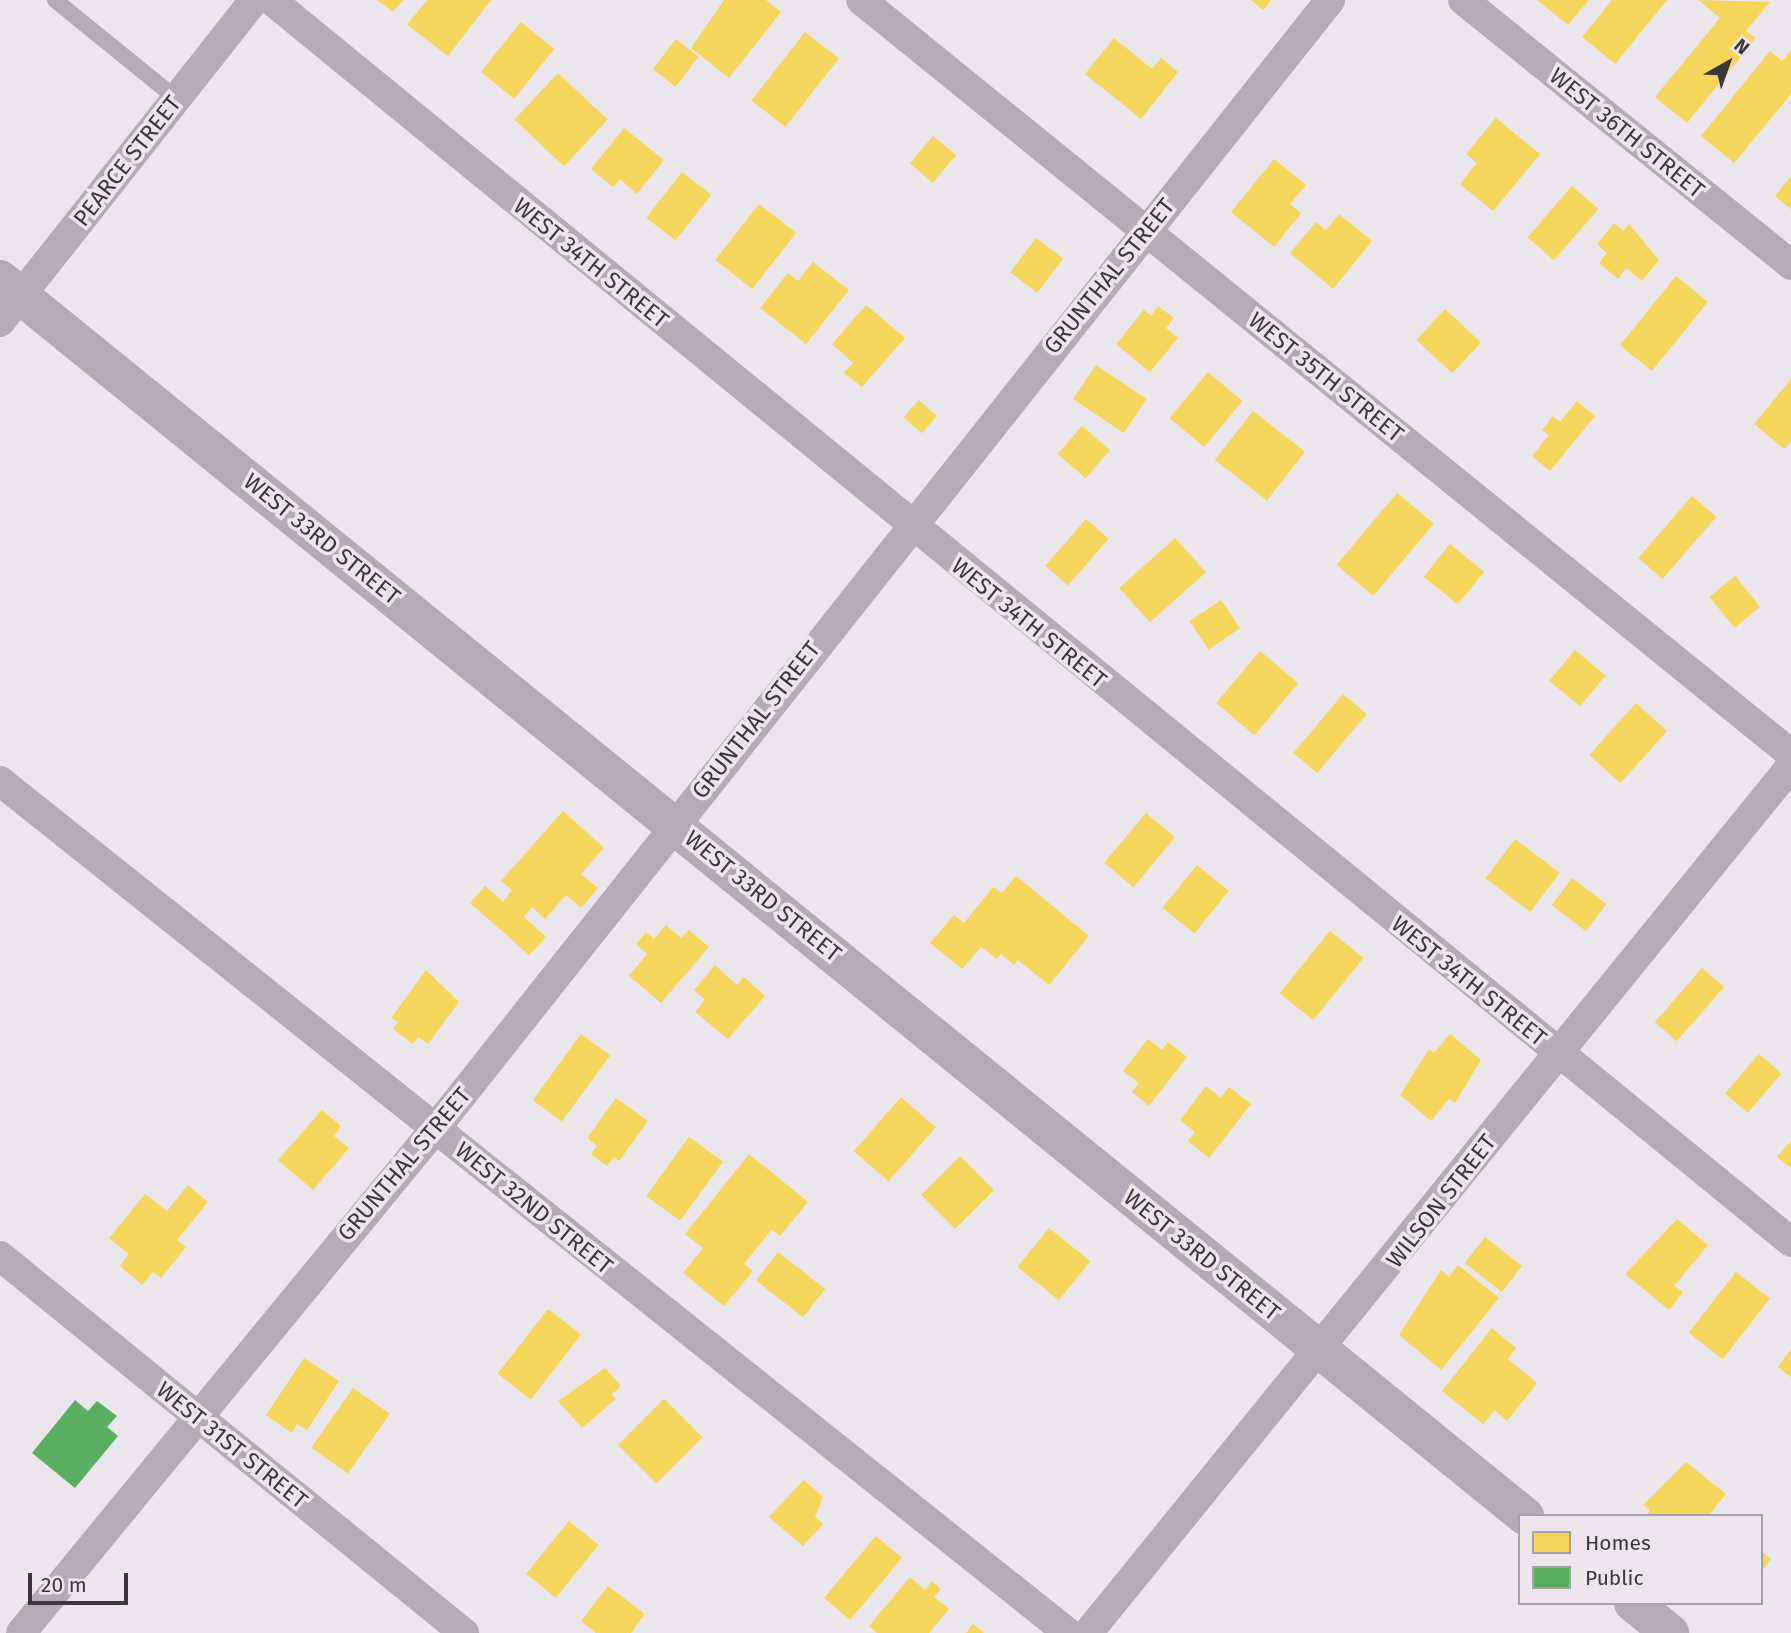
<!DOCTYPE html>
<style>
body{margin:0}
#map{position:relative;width:1791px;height:1633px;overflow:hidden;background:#ebe6eb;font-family:"Fira Sans",sans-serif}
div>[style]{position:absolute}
.homes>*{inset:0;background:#f6d55c;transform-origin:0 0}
.public>*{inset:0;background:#5aae61}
.lane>*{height:16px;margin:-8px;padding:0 8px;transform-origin:8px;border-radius:8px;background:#b7aab7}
.street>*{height:30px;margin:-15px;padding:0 15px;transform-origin:15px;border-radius:15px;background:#b7aab7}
.secondary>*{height:38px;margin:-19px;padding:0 19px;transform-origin:19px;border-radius:19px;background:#b6a9b7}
span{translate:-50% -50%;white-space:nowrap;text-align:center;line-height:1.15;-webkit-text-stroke:7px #ece5ec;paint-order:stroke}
.street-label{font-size:23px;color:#3b383b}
.legend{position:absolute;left:1518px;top:1514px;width:245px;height:91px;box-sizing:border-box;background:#ece5ec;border:2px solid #a5a0a5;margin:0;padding:9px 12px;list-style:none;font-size:21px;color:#3b383b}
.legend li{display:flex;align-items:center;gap:14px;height:35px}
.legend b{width:35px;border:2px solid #a5a0a5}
.north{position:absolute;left:1693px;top:28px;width:70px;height:70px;-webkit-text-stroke:5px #ece5ec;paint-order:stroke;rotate:40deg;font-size:19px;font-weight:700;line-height:28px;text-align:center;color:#3b383b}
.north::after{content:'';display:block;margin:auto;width:24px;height:32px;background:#3b383b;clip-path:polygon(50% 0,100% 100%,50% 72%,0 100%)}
.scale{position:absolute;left:28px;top:1573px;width:100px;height:32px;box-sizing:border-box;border:4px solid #3b383b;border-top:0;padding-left:9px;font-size:21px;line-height:24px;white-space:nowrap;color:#3b383b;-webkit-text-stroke:5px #ece5ec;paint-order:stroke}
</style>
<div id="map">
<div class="homes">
<i style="clip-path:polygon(377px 0,403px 0,393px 12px)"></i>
<i style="clip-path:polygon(427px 0,491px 0,448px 56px,407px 25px)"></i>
<i style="clip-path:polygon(724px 0,766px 0,781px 12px,729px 78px,691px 48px)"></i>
<i style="clip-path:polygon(1251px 0,1271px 0,1263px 10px)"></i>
<i style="clip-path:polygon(1537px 0,1589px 0,1568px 25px)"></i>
<i style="clip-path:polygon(1612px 0,1667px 0,1615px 64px,1582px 37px)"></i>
<i style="clip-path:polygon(1698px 0,1770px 2px,1746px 31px,1756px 38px,1687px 123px,1655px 97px,1720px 18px)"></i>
<i style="left:521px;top:22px;width:43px;height:64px;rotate:39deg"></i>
<i style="left:805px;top:32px;width:43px;height:87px;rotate:38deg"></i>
<i style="clip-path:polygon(1114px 38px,1152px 69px,1161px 58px,1178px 72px,1141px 119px,1085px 74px)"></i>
<i style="left:676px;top:39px;width:29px;height:38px;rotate:38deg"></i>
<i style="clip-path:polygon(1791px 50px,1791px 94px,1734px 163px,1701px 136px,1770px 51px,1782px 61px)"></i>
<i style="left:558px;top:73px;width:68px;height:64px;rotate:43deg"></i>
<i style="clip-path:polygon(1496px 118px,1540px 154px,1493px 211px,1460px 184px,1477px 163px,1466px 154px)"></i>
<i style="clip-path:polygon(624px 128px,664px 160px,637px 194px,620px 179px,613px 187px,591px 169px)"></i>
<i style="left:933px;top:136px;width:30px;height:36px;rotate:40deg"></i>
<i style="clip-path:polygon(1274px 159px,1306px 185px,1290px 204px,1301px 213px,1274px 247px,1231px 212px)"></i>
<i style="left:682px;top:172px;width:37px;height:58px;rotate:38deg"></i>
<i style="clip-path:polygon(1791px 176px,1791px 209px,1775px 196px)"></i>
<i style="left:1572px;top:186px;width:35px;height:68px;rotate:41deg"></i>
<i style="left:759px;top:204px;width:47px;height:71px;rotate:38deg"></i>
<i style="clip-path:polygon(1339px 214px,1372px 241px,1333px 289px,1290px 253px,1316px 222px,1326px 230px)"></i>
<i style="clip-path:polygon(1614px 223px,1623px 231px,1629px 224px,1659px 260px,1642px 281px,1626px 268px,1618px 279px,1599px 263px,1607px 253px,1597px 244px)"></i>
<i style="left:1036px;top:238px;width:34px;height:43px;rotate:37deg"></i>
<i style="clip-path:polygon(813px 262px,849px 290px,806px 344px,760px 308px,788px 273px,798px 281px)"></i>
<i style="left:1676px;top:276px;width:41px;height:89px;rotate:39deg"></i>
<i style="clip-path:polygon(866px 305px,905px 338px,862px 387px,844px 373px,853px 363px,832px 344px)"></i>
<i style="clip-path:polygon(1158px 306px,1174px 318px,1166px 328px,1178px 338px,1150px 372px,1116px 344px,1144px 310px,1151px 316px)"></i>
<i style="left:1445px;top:309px;width:49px;height:42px;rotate:43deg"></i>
<i style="left:1096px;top:365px;width:61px;height:41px;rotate:34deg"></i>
<i style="left:1208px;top:372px;width:45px;height:60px;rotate:40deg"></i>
<i style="clip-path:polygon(1791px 379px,1791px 441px,1784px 449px,1754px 424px)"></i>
<i style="left:919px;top:400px;width:24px;height:23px;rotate:42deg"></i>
<i style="clip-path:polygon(1577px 401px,1595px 416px,1550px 471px,1532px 456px,1549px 435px,1542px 430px,1553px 416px,1560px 422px)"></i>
<i style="left:1253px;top:411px;width:66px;height:62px;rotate:38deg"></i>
<i style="left:1082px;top:426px;width:37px;height:37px;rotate:41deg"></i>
<i style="left:1397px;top:493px;width:48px;height:94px;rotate:40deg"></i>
<i style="left:1692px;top:496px;width:32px;height:82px;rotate:41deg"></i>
<i style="left:1086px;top:519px;width:30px;height:62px;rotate:41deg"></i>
<i style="left:1175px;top:538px;width:46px;height:75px;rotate:48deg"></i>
<i style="left:1450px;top:544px;width:44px;height:42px;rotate:39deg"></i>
<i style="left:1735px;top:576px;width:40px;height:33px;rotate:51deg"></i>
<i style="left:1221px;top:600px;width:34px;height:38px;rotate:56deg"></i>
<i style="left:1575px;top:650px;width:40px;height:40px;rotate:40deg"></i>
<i style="left:1260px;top:651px;width:50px;height:68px;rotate:40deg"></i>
<i style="left:1343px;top:694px;width:31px;height:77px;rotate:40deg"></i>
<i style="left:1636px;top:703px;width:42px;height:70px;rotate:42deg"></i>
<i style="clip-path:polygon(563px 811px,604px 848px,581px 874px,598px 888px,581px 908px,566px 895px,545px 919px,532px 907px,524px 917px,546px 937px,529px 955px,470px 903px,485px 886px,503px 902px,512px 890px,501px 881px)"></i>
<i style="left:1146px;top:813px;width:38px;height:65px;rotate:40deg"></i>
<i style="left:1515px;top:839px;width:56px;height:49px;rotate:37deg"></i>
<i style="left:1197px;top:865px;width:41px;height:55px;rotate:39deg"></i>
<i style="clip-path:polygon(1016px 876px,1089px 936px,1049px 985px,1018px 960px,1014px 965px,1001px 954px,997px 959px,981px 947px,962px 969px,930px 943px,954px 915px,964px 923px,993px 887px,1002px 893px)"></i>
<i style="left:1572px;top:878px;width:43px;height:34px;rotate:37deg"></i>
<i style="clip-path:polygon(666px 925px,681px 938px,689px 930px,709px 947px,661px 1003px,629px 976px,647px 954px,636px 944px,646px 932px,654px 939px)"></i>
<i style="left:1330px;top:931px;width:43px;height:80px;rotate:39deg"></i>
<i style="clip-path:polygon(715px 965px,737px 985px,744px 977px,765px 996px,728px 1039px,695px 1012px,705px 1000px,694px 990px)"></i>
<i style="left:1702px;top:968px;width:29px;height:72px;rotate:41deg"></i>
<i style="clip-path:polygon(426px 970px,459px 1002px,428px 1044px,418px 1037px,413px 1044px,393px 1029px,398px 1022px,391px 1018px)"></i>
<i style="left:581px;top:1034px;width:36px;height:82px;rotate:36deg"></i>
<i style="clip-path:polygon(1450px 1034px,1481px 1060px,1455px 1103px,1449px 1099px,1431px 1121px,1400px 1095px,1429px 1049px,1434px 1053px)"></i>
<i style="clip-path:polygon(1148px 1039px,1162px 1050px,1168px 1042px,1187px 1057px,1149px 1106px,1132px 1092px,1139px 1083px,1123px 1071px)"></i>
<i style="left:1759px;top:1054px;width:30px;height:52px;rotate:41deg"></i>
<i style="clip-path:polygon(1206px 1086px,1221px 1098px,1229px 1087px,1251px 1104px,1209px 1158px,1188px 1141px,1195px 1132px,1180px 1120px)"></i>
<i style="left:901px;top:1097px;width:46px;height:72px;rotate:41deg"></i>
<i style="clip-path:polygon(616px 1098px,648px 1121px,619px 1161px,614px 1157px,607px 1166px,591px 1154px,597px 1146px,587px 1138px)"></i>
<i style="clip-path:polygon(322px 1110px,341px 1126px,334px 1136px,349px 1148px,313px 1190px,278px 1160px)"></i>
<i style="left:689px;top:1137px;width:42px;height:73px;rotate:36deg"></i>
<i style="clip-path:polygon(1791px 1141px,1791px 1168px,1777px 1157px)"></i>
<i style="clip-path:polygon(749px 1154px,808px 1202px,780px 1236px,772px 1229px,744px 1264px,753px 1271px,724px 1306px,683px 1273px,703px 1248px,685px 1234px)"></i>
<i style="left:960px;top:1156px;width:48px;height:55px;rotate:45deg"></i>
<i style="clip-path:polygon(188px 1185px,208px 1202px,177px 1240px,186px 1247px,161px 1278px,153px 1272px,142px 1285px,120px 1266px,129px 1254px,109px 1238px,145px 1194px,167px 1211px)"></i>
<i style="clip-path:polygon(1677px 1219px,1708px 1245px,1674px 1286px,1683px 1292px,1669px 1310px,1625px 1274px)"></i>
<i style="left:1049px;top:1228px;width:53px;height:50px;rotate:39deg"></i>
<i style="left:1485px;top:1237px;width:47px;height:33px;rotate:38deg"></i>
<i style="left:778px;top:1252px;width:60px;height:36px;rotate:38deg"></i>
<i style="clip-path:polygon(1458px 1265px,1499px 1298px,1441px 1370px,1399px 1335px,1441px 1270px,1449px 1277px)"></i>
<i style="left:1736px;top:1272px;width:43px;height:77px;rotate:38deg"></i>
<i style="left:548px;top:1309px;width:42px;height:82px;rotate:38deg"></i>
<i style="clip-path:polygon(1492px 1328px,1516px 1348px,1508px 1359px,1537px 1383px,1507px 1421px,1495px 1410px,1483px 1424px,1442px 1391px)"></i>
<i style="clip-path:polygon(1791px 1349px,1791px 1377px,1778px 1367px)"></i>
<i style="clip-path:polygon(304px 1358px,339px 1381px,307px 1430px,297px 1424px,292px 1433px,266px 1415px)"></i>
<i style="clip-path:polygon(605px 1368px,621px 1386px,612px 1394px,616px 1399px,582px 1428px,558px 1401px)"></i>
<i style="left:353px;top:1388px;width:45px;height:73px;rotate:35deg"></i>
<i style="left:664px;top:1399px;width:54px;height:65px;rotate:45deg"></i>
<i style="clip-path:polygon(1686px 1462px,1726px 1494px,1708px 1516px,1646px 1516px,1650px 1510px,1643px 1505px)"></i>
<i style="clip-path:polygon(804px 1480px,823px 1497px,815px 1517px,823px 1524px,803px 1546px,769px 1517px)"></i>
<i style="left:569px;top:1521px;width:38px;height:68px;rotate:39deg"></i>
<i style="left:876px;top:1536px;width:34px;height:81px;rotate:40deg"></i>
<i style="clip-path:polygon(1761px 1551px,1771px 1559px,1761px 1572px)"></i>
<i style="clip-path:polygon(910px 1577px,925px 1590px,932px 1581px,941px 1589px,934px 1597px,949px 1609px,929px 1633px,877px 1633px,869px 1626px)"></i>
<i style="clip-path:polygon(608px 1586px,645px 1614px,631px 1633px,596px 1633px,581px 1621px)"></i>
<i style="clip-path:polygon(973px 1624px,984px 1633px,966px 1633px)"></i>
</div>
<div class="public">
<i style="clip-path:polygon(75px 1400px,88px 1411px,97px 1401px,117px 1416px,107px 1427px,118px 1436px,75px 1488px,32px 1453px)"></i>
</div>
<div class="lane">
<i style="left:55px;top:0;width:157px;rotate:39.1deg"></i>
</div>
<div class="street">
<i style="left:271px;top:0;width:1963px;rotate:39.25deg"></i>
<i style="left:861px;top:0;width:1197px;rotate:39.03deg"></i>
<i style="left:1463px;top:0;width:422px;rotate:38.9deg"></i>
<i style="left:0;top:322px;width:410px;rotate:-51.7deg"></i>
<i style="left:0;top:781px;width:1366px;rotate:38.58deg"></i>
<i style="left:0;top:1256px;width:598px;rotate:39.09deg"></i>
<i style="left:21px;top:1633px;width:652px;rotate:-50.6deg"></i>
<i style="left:435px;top:1129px;width:1441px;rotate:-51.59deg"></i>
<i style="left:1088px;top:1633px;width:1116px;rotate:-50.96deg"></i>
</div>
<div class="secondary">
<i style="left:0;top:279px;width:1964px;rotate:39.05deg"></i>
<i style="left:1633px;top:1603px;width:48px;rotate:39deg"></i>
</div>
<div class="street-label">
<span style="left:1627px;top:133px;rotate:39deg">WEST 36TH STREET</span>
<span style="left:127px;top:161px;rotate:-52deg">PEARCE STREET</span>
<span style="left:591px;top:263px;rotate:39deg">WEST 34TH STREET</span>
<span style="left:1109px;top:276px;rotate:-51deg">GRUNTHAL STREET</span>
<span style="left:1326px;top:377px;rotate:39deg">WEST 35TH STREET</span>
<span style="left:322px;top:539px;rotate:39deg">WEST 33RD STREET</span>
<span style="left:1029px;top:623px;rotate:39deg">WEST 34TH STREET</span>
<span style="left:756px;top:720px;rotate:-52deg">GRUNTHAL STREET</span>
<span style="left:763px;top:896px;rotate:39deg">WEST 33RD STREET</span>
<span style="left:1469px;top:981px;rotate:39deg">WEST 34TH STREET</span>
<span style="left:404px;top:1164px;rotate:-50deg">GRUNTHAL STREET</span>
<span style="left:1441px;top:1201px;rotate:-52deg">WILSON STREET</span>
<span style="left:534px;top:1208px;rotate:39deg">WEST 32ND STREET</span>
<span style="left:1202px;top:1255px;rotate:39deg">WEST 33RD STREET</span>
<span style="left:232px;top:1445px;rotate:39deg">WEST 31ST STREET</span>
</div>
<ul class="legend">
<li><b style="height:19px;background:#f6d55c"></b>Homes</li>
<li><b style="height:19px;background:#5aae61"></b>Public</li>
</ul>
<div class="north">N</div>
<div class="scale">20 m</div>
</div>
